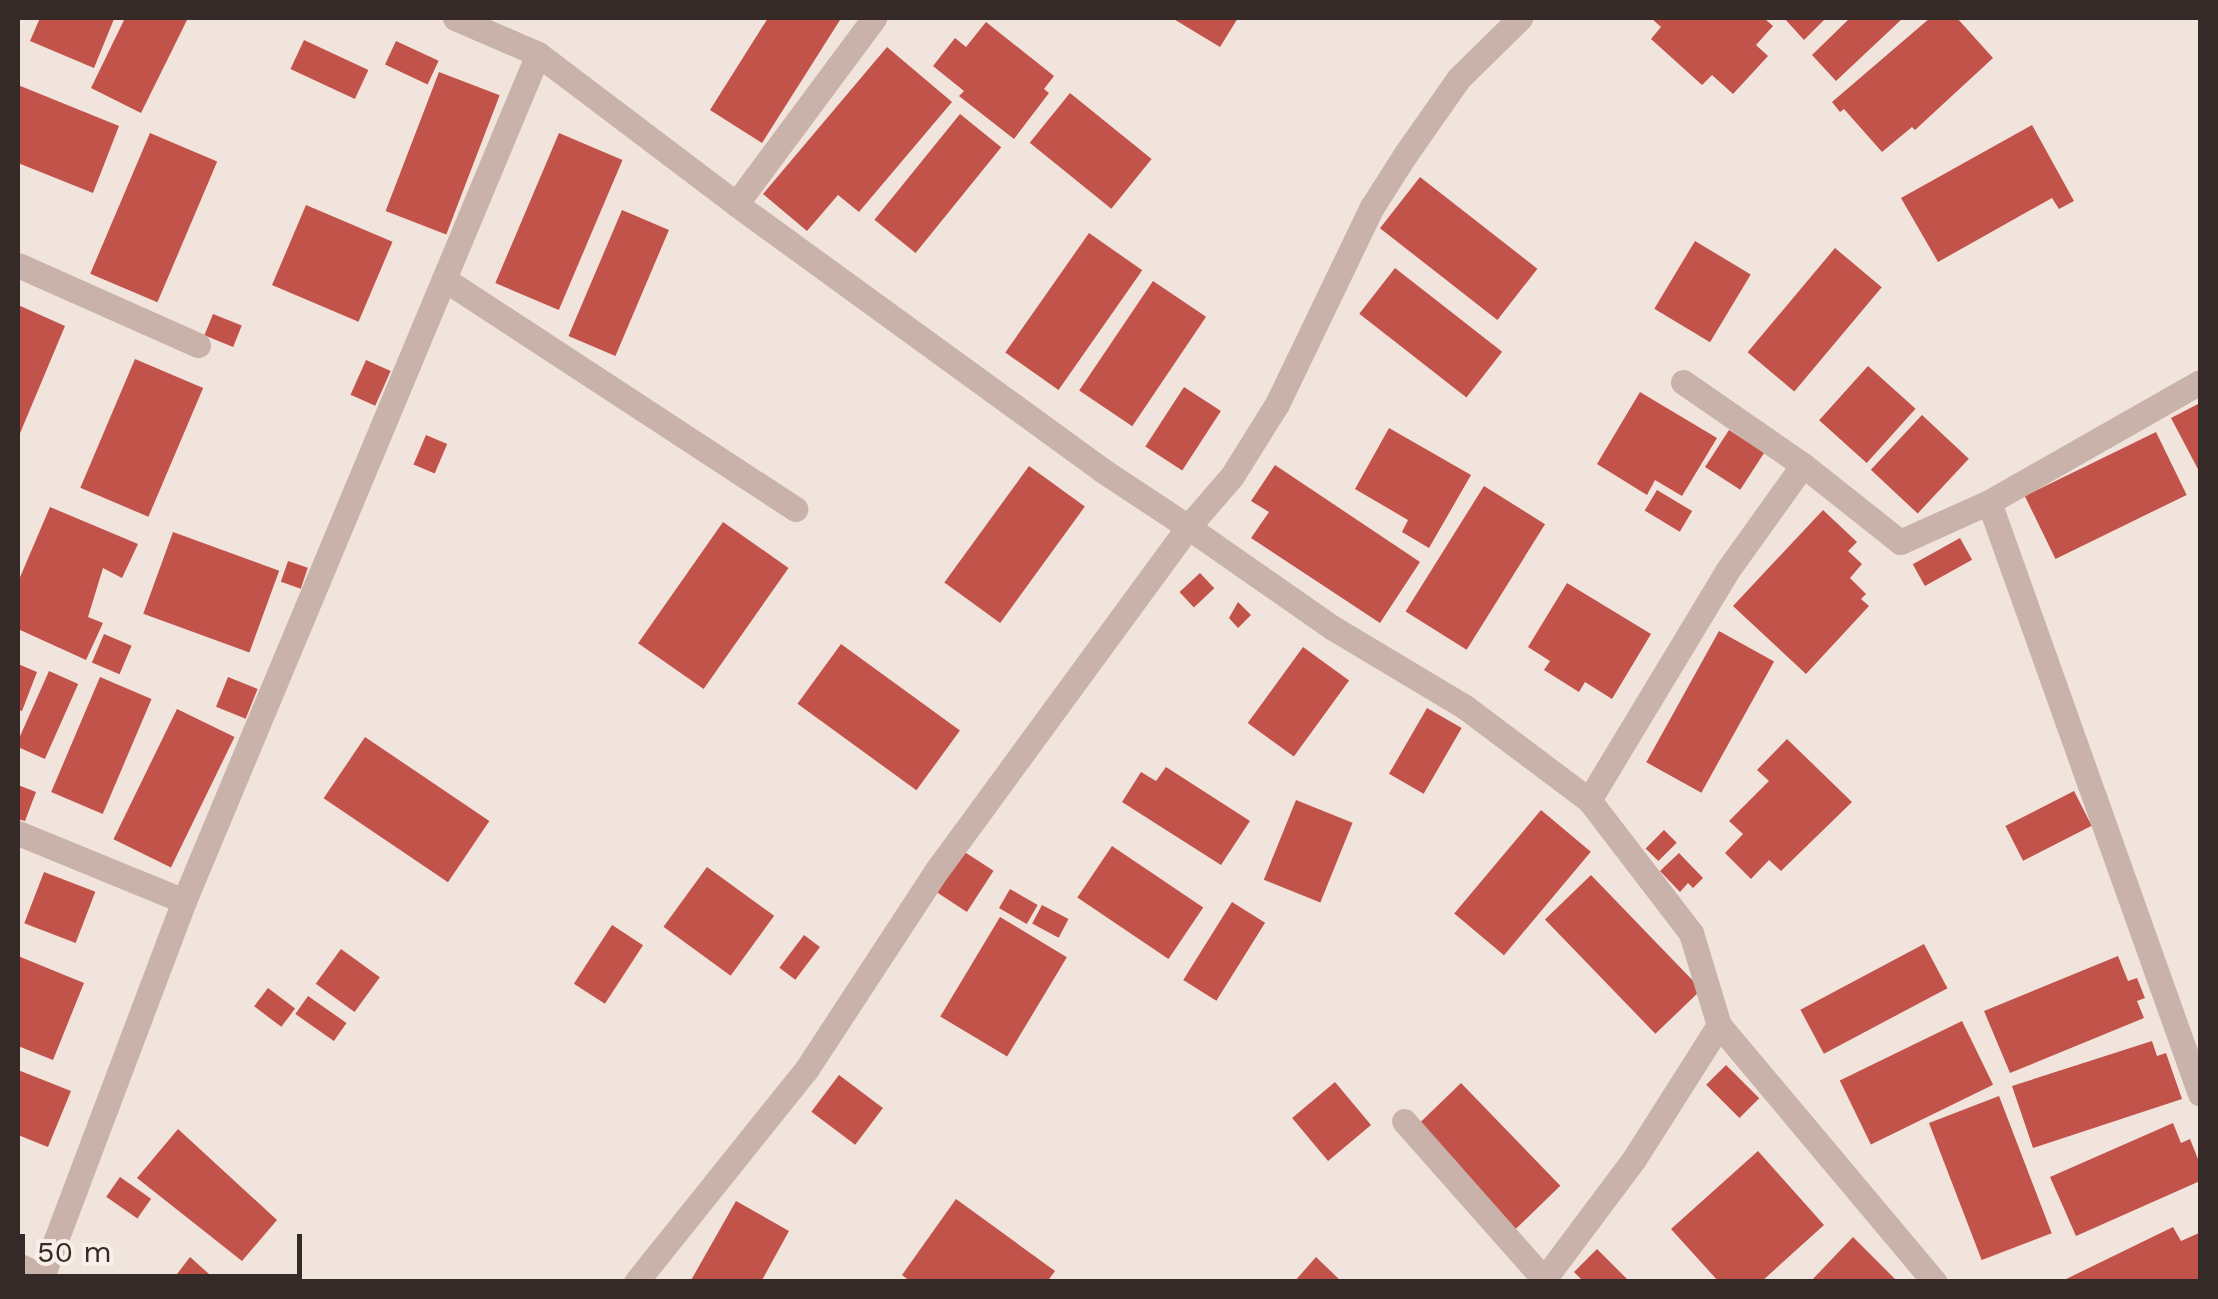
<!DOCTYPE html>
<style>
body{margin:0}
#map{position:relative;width:2218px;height:1299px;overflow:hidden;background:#f1e4dc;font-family:"Work Sans",sans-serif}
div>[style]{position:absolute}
.building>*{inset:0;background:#c2534a;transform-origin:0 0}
.street>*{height:25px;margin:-12.5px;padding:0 12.5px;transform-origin:12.5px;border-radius:12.5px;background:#c9b2a9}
span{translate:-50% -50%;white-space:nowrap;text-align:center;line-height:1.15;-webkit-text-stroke:8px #f9efe9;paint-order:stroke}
.frame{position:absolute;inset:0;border:20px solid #362a28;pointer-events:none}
.scale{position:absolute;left:20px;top:1234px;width:282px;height:45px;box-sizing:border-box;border:5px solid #362a28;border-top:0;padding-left:12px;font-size:30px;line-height:35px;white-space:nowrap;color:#362a28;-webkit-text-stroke:8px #f9efe9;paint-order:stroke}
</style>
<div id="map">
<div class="building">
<i style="clip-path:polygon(40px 18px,114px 19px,94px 68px,30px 41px)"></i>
<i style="clip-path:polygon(125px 18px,188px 18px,141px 113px,91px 88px)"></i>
<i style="clip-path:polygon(768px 18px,840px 20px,762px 143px,710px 110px)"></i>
<i style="clip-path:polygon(1172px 18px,1238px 18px,1220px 47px)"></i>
<i style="clip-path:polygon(1651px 18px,1764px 18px,1773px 26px,1756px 45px,1768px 56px,1733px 94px,1712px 75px,1702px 85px,1651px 39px,1661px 27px)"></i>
<i style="clip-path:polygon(1784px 18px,1826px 18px,1804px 40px)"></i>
<i style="clip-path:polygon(1850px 18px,1903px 18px,1836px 81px,1812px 55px)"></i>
<i style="clip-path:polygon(1930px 18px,1957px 18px,1993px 58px,1915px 130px,1912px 127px,1882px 152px,1844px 109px,1840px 112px,1832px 102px)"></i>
<i style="clip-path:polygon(986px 22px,1054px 76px,1044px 89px,1049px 93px,1014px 139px,959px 96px,964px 91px,933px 66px,955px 38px,966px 47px)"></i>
<i style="left:304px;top:40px;width:71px;height:32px;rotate:25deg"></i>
<i style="left:396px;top:41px;width:47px;height:26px;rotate:25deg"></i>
<i style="clip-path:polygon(887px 47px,952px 102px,859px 212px,838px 195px,807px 231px,763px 194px)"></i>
<i style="left:439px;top:72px;width:65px;height:149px;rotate:21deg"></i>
<i style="clip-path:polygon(18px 85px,119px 126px,93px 193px,18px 163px)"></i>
<i style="left:1070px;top:93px;width:105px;height:64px;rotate:39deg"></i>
<i style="left:960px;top:114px;width:53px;height:136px;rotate:39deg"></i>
<i style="clip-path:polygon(2032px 125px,2074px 201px,2059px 209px,2052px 198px,1938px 262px,1901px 198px)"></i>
<i style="left:150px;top:133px;width:73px;height:153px;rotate:23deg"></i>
<i style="left:559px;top:133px;width:69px;height:163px;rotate:23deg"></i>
<i style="left:1420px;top:177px;width:149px;height:65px;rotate:38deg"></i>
<i style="left:306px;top:205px;width:94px;height:87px;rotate:23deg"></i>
<i style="left:622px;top:210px;width:51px;height:137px;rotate:23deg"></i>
<i style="left:1089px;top:233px;width:65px;height:146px;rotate:35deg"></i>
<i style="left:1695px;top:241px;width:65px;height:79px;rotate:31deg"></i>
<i style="left:1835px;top:248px;width:61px;height:136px;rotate:40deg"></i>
<i style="left:1395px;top:268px;width:136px;height:58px;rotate:38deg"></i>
<i style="left:1153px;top:281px;width:64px;height:132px;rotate:34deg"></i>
<i style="clip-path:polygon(18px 305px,65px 326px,18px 438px)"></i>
<i style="left:213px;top:314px;width:31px;height:23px;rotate:22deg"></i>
<i style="left:135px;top:359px;width:74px;height:140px;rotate:23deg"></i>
<i style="left:366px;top:360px;width:27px;height:38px;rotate:24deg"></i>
<i style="left:1868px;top:366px;width:64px;height:73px;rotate:42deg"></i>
<i style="left:1184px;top:387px;width:44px;height:71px;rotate:33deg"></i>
<i style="clip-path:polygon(1640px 392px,1717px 438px,1682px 496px,1655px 480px,1647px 495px,1597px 464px)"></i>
<i style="clip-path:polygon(2200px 403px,2200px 473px,2171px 418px)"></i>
<i style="left:1922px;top:415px;width:64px;height:75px;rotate:43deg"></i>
<i style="clip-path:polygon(1389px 428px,1471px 475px,1429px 548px,1402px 532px,1408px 520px,1355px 489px)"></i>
<i style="left:1729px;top:430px;width:42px;height:44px;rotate:33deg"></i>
<i style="left:2156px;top:432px;width:70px;height:146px;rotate:64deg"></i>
<i style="left:426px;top:435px;width:23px;height:32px;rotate:23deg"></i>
<i style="clip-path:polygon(1275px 465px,1420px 562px,1380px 623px,1251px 538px,1269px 512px,1251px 501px)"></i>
<i style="left:1029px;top:466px;width:69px;height:144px;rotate:36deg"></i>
<i style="left:1484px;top:486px;width:72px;height:148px;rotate:32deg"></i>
<i style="left:1657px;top:490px;width:41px;height:24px;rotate:31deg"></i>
<i style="clip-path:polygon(50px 507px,138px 544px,122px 578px,103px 568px,88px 617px,103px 623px,86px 660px,18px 629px,18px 582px)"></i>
<i style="clip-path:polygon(1823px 510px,1857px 542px,1848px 551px,1862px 564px,1850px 578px,1866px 594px,1861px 599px,1869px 606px,1806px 674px,1733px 606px)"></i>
<i style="left:723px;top:522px;width:80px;height:148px;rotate:35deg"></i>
<i style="left:173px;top:532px;width:113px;height:87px;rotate:20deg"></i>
<i style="left:1960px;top:538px;width:25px;height:54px;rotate:61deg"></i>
<i style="left:288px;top:561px;width:21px;height:22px;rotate:19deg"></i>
<i style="left:1200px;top:573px;width:21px;height:28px;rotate:47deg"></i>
<i style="clip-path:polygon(1567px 583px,1651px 634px,1612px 699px,1585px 682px,1579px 692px,1544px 670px,1550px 661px,1528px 647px)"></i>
<i style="clip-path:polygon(1238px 602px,1251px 615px,1238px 628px,1229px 618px)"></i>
<i style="left:1719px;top:631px;width:63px;height:150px;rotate:29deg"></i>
<i style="left:104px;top:634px;width:30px;height:31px;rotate:23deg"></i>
<i style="left:841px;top:644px;width:147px;height:74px;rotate:36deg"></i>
<i style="left:1303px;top:647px;width:57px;height:94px;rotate:36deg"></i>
<i style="clip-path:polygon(18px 664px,37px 672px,22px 711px,18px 710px)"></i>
<i style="left:49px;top:671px;width:32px;height:82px;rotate:24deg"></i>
<i style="left:100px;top:677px;width:56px;height:125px;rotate:23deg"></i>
<i style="left:228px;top:677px;width:32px;height:32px;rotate:22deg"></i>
<i style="left:1427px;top:708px;width:40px;height:76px;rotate:30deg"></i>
<i style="left:177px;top:709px;width:64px;height:145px;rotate:26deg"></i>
<i style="left:365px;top:737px;width:150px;height:74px;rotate:34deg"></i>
<i style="clip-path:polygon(1787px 739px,1852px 802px,1781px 871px,1769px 860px,1751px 879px,1725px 853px,1743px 834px,1729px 821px,1769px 781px,1757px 770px)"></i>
<i style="clip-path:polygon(1166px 767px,1250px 821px,1221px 865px,1122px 802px,1141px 772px,1156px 781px)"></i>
<i style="clip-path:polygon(18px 785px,36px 792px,25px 821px,18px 819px)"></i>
<i style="left:2074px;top:791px;width:39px;height:77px;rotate:63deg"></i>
<i style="left:1296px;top:800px;width:61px;height:86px;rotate:22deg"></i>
<i style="left:1541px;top:810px;width:65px;height:135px;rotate:40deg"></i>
<i style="left:1664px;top:830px;width:18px;height:26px;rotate:45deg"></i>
<i style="left:1112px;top:846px;width:110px;height:62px;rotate:34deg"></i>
<i style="left:960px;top:849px;width:40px;height:49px;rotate:33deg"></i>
<i style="clip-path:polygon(1679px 853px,1703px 878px,1693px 888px,1688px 883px,1680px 892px,1660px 871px)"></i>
<i style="left:707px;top:867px;width:83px;height:74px;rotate:36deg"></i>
<i style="left:44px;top:872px;width:55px;height:55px;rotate:21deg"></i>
<i style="left:1591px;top:875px;width:159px;height:64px;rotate:46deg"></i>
<i style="left:1010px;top:889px;width:32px;height:22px;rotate:30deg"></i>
<i style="left:1232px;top:902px;width:39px;height:92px;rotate:32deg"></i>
<i style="left:1042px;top:905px;width:30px;height:21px;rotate:28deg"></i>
<i style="left:1000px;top:917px;width:78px;height:116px;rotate:31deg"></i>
<i style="left:612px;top:925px;width:37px;height:70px;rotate:33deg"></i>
<i style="left:804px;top:935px;width:20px;height:41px;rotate:37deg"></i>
<i style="left:1924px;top:944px;width:50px;height:140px;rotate:62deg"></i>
<i style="left:341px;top:949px;width:48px;height:43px;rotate:36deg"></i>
<i style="clip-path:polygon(18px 956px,84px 983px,53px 1060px,18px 1046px)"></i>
<i style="clip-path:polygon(2118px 956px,2128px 981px,2137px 978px,2145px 998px,2137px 1001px,2144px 1018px,2010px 1073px,1984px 1011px)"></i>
<i style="left:268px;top:988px;width:34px;height:23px;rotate:37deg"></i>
<i style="left:308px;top:996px;width:47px;height:22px;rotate:35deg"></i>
<i style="left:1962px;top:1021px;width:71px;height:136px;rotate:64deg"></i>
<i style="clip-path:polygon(2152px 1041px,2157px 1056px,2166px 1053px,2182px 1099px,2033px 1148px,2012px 1086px)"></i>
<i style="left:1726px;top:1065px;width:47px;height:28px;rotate:45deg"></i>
<i style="clip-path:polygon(18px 1070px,71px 1091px,48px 1147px,18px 1135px)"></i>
<i style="left:839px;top:1075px;width:55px;height:46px;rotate:37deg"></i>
<i style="left:1335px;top:1082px;width:56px;height:56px;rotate:50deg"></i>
<i style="left:1461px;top:1083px;width:143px;height:64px;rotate:46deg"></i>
<i style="left:1999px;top:1096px;width:147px;height:75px;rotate:69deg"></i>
<i style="clip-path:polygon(2173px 1123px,2181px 1143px,2190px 1139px,2200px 1164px,2200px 1181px,2076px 1236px,2050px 1177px)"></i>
<i style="clip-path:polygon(178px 1129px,277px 1220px,242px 1261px,137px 1178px)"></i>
<i style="clip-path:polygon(1758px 1151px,1824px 1225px,1761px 1282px,1719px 1282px,1671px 1229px)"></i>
<i style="left:120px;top:1177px;width:38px;height:24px;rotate:35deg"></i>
<i style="clip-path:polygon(956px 1199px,1055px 1271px,1047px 1282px,911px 1282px,902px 1275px)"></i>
<i style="clip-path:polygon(736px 1201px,789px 1231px,761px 1282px,690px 1282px)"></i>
<i style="clip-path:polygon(2173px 1227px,2181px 1241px,2199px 1233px,2200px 1282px,2060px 1282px)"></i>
<i style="clip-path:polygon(1853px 1237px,1898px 1282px,1810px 1282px)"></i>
<i style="clip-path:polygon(1597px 1249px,1630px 1282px,1584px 1282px,1574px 1272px)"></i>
<i style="clip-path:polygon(190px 1257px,218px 1282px,171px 1282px)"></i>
<i style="clip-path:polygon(1316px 1257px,1342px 1282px,1294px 1282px)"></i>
</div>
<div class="street">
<i style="left:455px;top:18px;width:90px;rotate:23.4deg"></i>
<i style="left:538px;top:54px;width:248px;rotate:37.1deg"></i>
<i style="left:736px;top:204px;width:452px;rotate:36deg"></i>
<i style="left:1102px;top:470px;width:103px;rotate:33.5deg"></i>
<i style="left:1188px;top:527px;width:67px;rotate:-49.2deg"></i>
<i style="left:1232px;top:476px;width:85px;rotate:-58deg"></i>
<i style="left:1277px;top:404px;width:219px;rotate:-64.3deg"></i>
<i style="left:1372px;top:207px;width:62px;rotate:-57.6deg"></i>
<i style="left:1405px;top:155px;width:94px;rotate:-55deg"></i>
<i style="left:1459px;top:78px;width:86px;rotate:-44.5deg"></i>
<i style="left:736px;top:204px;width:232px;rotate:-53.4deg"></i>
<i style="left:18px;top:265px;width:197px;rotate:24deg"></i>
<i style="left:444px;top:279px;width:420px;rotate:33.2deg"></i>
<i style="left:1683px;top:382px;width:146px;rotate:34.7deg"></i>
<i style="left:1803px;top:465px;width:124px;rotate:38.4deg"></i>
<i style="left:1900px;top:542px;width:98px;rotate:-24.2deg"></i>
<i style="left:1989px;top:502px;width:243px;rotate:-29.6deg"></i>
<i style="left:1989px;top:502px;width:628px;rotate:70.38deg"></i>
<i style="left:1589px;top:800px;width:267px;rotate:-58.9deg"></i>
<i style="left:1727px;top:571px;width:130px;rotate:-54.4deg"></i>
<i style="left:18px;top:833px;width:179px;rotate:22.3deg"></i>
<i style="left:1404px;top:1121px;width:211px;rotate:48.5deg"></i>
<i style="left:18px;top:1265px;width:26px;rotate:25deg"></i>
<i style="left:40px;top:1282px;width:407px;rotate:-69.3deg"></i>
<i style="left:184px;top:901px;width:918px;rotate:-67.32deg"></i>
<i style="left:636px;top:1282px;width:272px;rotate:-51.3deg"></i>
<i style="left:806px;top:1070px;width:239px;rotate:-56.8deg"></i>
<i style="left:937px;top:870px;width:425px;rotate:-53.8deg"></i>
<i style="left:1188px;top:527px;width:177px;rotate:34.9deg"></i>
<i style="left:1333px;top:628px;width:154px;rotate:30.9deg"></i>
<i style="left:1465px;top:707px;width:155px;rotate:36.9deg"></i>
<i style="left:1589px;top:800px;width:168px;rotate:52.5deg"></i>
<i style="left:1691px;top:933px;width:96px;rotate:73.1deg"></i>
<i style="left:1719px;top:1025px;width:336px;rotate:50deg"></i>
<i style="left:1542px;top:1282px;width:154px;rotate:-53.2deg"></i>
<i style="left:1634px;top:1159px;width:159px;rotate:-57.6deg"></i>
</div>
<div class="frame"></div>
<div class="scale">50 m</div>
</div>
